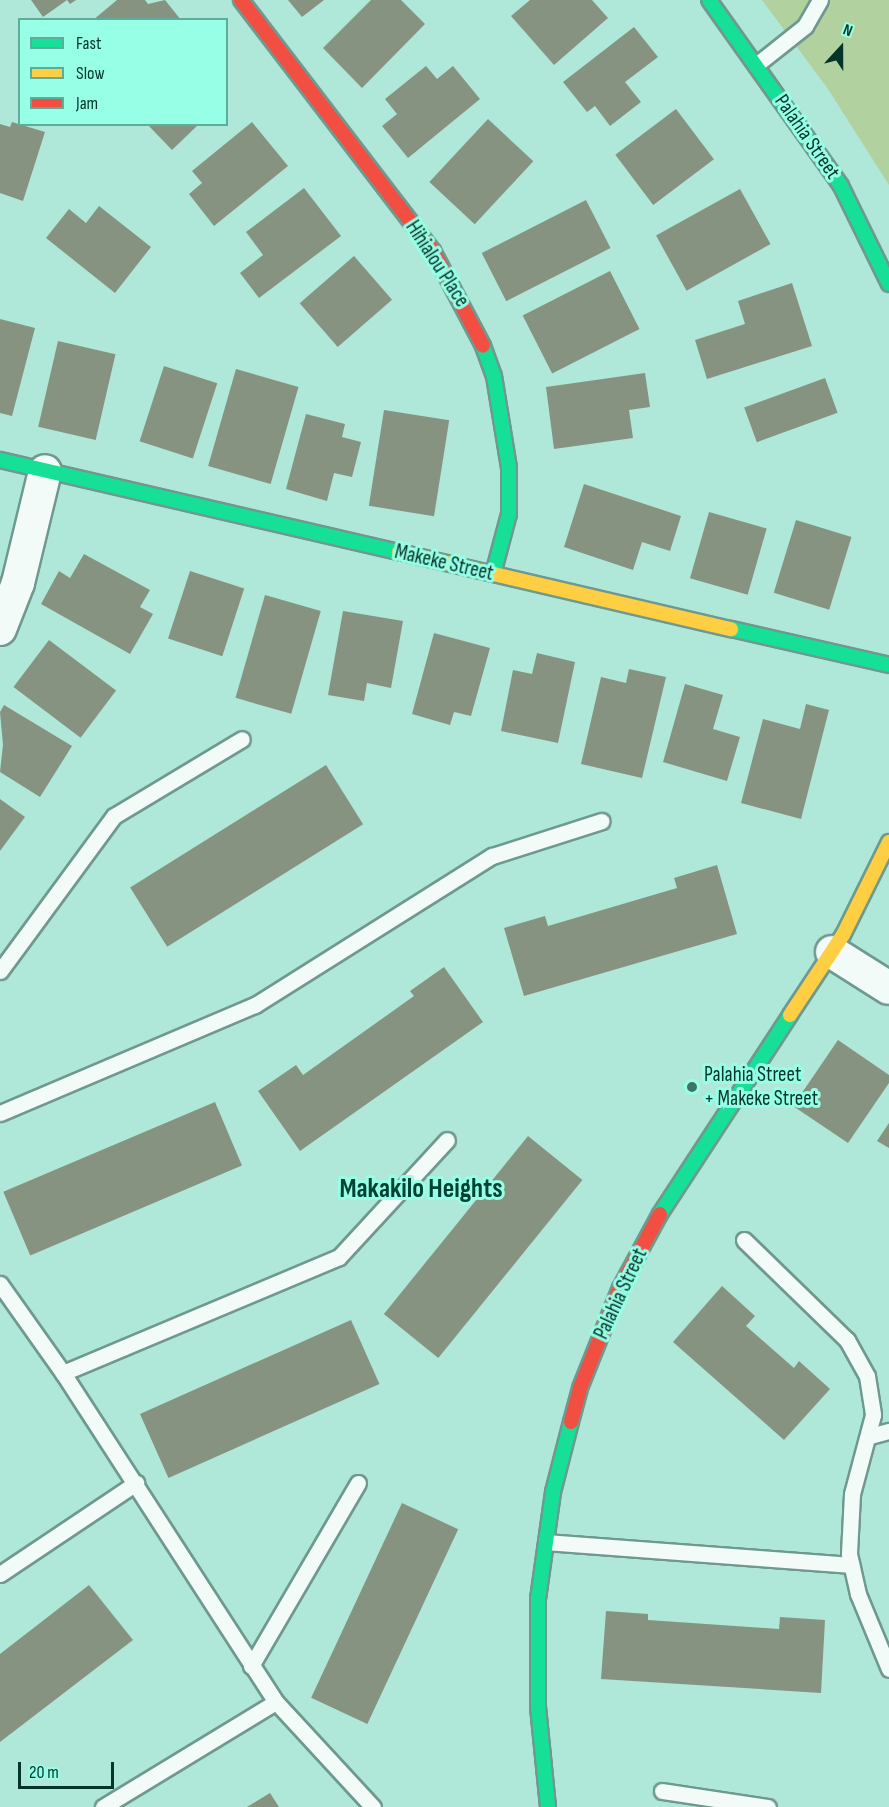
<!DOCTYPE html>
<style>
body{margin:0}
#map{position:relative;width:889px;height:1807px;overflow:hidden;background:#afe7d9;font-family:"Sofia Sans Condensed",sans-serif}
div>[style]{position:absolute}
.green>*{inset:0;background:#b1d19e}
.building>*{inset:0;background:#879381;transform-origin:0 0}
.roads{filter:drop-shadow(2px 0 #6f998f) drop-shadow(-2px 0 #6f998f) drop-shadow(0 2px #6f998f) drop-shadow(0 -2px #6f998f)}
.lane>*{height:15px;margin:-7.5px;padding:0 7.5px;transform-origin:7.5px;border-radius:7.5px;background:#f3fbf9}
.street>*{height:32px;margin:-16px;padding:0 16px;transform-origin:16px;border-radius:16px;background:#f3fbf9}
.fast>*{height:14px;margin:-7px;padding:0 7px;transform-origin:7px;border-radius:7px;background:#16e098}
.slow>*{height:14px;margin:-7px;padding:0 7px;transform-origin:7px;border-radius:7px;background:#ffcf43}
.jam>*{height:14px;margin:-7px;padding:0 7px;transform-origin:7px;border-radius:7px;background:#f24e42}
.dots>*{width:16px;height:16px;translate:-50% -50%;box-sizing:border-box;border:3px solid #97ffe5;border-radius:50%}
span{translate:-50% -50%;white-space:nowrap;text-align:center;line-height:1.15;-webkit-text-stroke:6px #97ffe5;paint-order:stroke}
.street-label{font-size:21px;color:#04352b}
.poi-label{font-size:21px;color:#04352b}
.left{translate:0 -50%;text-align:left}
.district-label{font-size:27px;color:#004135;font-weight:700}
.legend{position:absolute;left:18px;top:18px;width:210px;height:108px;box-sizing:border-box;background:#97ffe5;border:2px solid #5cae9b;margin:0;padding:8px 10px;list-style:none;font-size:18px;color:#04352b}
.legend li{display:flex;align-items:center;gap:12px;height:30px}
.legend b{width:30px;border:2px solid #5cae9b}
.north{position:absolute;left:811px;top:18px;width:60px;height:60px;-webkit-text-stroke:4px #97ffe5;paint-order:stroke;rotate:21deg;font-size:16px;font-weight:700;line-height:24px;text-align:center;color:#04352b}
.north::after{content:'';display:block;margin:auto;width:21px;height:27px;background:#04352b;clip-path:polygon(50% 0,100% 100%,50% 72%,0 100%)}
.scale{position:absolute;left:18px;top:1762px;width:96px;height:27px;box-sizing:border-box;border:3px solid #04352b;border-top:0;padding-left:8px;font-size:18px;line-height:21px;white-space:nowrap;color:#04352b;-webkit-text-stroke:4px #97ffe5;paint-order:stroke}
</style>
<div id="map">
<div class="green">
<i style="clip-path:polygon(762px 0,889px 0,889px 185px,828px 89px)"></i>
</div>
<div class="building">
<i style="clip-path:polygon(31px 0,76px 0,70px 4px,67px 0,43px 17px)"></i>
<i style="clip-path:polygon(117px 0,145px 0,148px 4px,165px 0,181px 20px,93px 20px)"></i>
<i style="clip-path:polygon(288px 0,324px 0,302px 17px)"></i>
<i style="clip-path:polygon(371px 0,401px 0,425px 24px,362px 88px,323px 48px)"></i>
<i style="clip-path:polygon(530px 0,592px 0,608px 18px,554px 65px,511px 16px)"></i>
<i style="clip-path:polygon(634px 27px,658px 57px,625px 82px,641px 102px,610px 126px,595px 106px,587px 112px,563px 82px)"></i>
<i style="clip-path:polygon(426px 66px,437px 79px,453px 66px,480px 99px,408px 158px,382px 126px,397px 114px,385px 99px)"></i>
<i style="left:676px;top:109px;width:63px;height:76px;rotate:53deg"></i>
<i style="left:488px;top:119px;width:62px;height:86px;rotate:43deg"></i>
<i style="clip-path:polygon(12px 122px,45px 132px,23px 201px,0 193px,0 124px,10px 127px)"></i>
<i style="clip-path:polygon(252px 122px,288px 166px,214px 226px,189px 194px,202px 183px,192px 171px)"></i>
<i style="clip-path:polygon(147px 124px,199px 124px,172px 150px)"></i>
<i style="clip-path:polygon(304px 188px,341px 236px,259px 298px,240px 273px,263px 255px,246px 232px)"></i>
<i style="left:740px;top:189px;width:63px;height:96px;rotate:61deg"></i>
<i style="left:586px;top:200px;width:54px;height:117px;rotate:63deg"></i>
<i style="clip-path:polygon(99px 206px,151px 247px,115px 293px,46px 238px,69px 209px,86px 223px)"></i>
<i style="left:354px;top:256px;width:58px;height:72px;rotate:49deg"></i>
<i style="left:610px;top:271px;width:65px;height:98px;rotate:63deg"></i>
<i style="clip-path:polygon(792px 283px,812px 346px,707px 379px,695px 340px,745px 324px,738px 301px)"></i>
<i style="clip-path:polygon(0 319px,35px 328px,12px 416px,0 413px)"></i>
<i style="left:58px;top:341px;width:59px;height:88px;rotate:13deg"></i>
<i style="left:164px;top:366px;width:56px;height:79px;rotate:18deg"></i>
<i style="left:236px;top:369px;width:65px;height:101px;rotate:16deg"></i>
<i style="clip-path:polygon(645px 373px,650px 407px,629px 410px,633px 438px,554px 449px,546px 387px)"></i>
<i style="left:825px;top:378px;width:37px;height:86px;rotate:70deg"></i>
<i style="left:384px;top:410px;width:66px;height:97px;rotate:9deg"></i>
<i style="clip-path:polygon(306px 414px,345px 424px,342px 437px,361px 442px,352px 477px,334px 473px,327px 501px,286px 489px)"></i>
<i style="clip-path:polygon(584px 484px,681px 516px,670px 551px,642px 542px,633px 570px,564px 547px)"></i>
<i style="left:709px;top:512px;width:60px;height:69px;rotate:16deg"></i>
<i style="left:796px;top:520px;width:58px;height:76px;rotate:17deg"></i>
<i style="clip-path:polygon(84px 554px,150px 590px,140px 607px,153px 614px,130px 654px,41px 604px,59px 571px,70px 578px)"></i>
<i style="left:190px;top:571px;width:57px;height:71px;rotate:18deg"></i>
<i style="left:265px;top:595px;width:58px;height:107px;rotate:16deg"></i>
<i style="clip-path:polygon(343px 611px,403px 621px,391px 688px,367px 683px,364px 701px,328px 695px)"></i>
<i style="clip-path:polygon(434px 633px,490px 648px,471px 716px,454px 712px,450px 725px,412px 714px)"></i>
<i style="left:49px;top:640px;width:84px;height:59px;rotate:37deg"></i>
<i style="clip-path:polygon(537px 653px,575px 662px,558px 743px,501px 731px,513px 670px,532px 674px)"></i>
<i style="clip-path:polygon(629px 669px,666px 677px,642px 778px,581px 764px,601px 677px,626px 683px)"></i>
<i style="clip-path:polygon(685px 684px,723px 695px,713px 729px,740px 737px,727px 781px,663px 762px)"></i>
<i style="clip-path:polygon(806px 704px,829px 710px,801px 819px,741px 803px,763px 719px,800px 729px)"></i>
<i style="clip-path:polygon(4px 705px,72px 746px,40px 797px,0 772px,3px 745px,0 712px)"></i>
<i style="left:326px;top:765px;width:70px;height:231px;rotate:58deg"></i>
<i style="clip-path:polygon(0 799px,25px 817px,0 851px)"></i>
<i style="clip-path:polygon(717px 865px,737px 934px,524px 996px,504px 928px,545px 916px,548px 926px,677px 888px,674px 878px)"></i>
<i style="clip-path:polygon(444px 967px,483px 1022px,300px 1151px,258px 1091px,296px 1065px,303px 1075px,414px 996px,410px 991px)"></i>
<i style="clip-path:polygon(838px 1040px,889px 1075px,889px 1083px,848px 1143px,793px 1106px)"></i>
<i style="left:215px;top:1102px;width:69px;height:230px;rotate:67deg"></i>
<i style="clip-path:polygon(889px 1123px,889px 1148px,877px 1141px)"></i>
<i style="left:528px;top:1136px;width:70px;height:229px;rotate:39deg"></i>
<i style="clip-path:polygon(722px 1286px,755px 1316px,746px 1326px,794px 1368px,799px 1361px,830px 1389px,784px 1440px,673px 1342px)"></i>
<i style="left:351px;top:1320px;width:70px;height:231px;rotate:66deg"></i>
<i style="left:402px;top:1503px;width:62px;height:215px;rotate:25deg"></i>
<i style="clip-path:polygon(89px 1585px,133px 1640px,0 1742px,0 1654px)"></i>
<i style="clip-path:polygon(606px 1611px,648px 1614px,648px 1620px,779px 1629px,780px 1617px,825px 1620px,821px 1693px,601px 1679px)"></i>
<i style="clip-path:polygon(270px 1793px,279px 1807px,247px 1807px)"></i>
</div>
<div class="roads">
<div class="lane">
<i style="left:756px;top:65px;width:63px;rotate:-38.5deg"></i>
<i style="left:805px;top:26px;width:30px;rotate:-60deg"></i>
<i style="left:0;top:971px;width:192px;rotate:-53.7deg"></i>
<i style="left:114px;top:816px;width:149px;rotate:-31deg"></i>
<i style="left:0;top:1113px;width:277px;rotate:-23deg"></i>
<i style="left:255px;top:1005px;width:280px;rotate:-32.2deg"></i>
<i style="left:492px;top:856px;width:115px;rotate:-17.7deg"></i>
<i style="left:744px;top:1240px;width:144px;rotate:44.2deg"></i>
<i style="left:847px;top:1340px;width:41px;rotate:60.9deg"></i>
<i style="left:867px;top:1376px;width:39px;rotate:81deg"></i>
<i style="left:873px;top:1415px;width:82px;rotate:104.9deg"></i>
<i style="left:852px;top:1494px;width:60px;rotate:92.9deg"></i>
<i style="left:849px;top:1554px;width:41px;rotate:77.3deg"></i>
<i style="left:858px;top:1594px;width:81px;rotate:67.5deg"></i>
<i style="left:0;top:1284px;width:109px;rotate:54.7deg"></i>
<i style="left:63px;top:1373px;width:392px;rotate:57.1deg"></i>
<i style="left:276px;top:1702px;width:143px;rotate:47.3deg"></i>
<i style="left:63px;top:1373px;width:299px;rotate:-22.8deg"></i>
<i style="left:339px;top:1257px;width:159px;rotate:-47.3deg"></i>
<i style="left:870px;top:1436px;width:20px;rotate:-15deg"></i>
<i style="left:546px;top:1542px;width:306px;rotate:4.3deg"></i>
<i style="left:0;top:1574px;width:164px;rotate:-33.8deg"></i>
<i style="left:251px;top:1666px;width:212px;rotate:-59.7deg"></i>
<i style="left:662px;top:1791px;width:107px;rotate:8.6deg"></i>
<i style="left:103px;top:1807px;width:202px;rotate:-31.3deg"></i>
</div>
<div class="street">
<i style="left:0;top:629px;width:49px;rotate:-68.6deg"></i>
<i style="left:18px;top:583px;width:115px;rotate:-76.4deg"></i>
<i style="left:832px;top:952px;width:67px;rotate:32.3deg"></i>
</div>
<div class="fast">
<i style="left:709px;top:0;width:228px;rotate:54.6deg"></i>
<i style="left:841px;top:186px;width:109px;rotate:63.9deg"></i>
<i style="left:483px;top:346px;width:32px;rotate:70deg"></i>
<i style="left:494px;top:376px;width:93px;rotate:80.7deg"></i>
<i style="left:509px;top:468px;width:46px;rotate:90deg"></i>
<i style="left:509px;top:514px;width:62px;rotate:104.9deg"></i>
<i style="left:0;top:460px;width:409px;rotate:13deg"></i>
<i style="left:731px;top:629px;width:162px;rotate:12.8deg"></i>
<i style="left:660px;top:1214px;width:238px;rotate:-56.8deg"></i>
<i style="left:548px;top:1807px;width:101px;rotate:-95.7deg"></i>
<i style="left:538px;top:1706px;width:107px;rotate:-90deg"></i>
<i style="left:538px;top:1599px;width:108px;rotate:-82deg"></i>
<i style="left:553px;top:1492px;width:72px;rotate:-75.6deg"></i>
</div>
<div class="slow">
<i style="left:399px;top:552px;width:341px;rotate:13.1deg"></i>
<i style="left:790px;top:1015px;width:96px;rotate:-56.5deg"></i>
<i style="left:843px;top:935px;width:104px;rotate:-63.7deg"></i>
</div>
<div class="jam">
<i style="left:241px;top:0;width:316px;rotate:52.6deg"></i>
<i style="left:433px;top:251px;width:107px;rotate:62.2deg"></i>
<i style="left:571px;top:1422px;width:35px;rotate:-75deg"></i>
<i style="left:580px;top:1388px;width:108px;rotate:-68.2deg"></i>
<i style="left:620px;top:1288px;width:84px;rotate:-61.6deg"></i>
</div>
</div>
<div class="dots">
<i style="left:692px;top:1087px;background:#407368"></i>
</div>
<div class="street-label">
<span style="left:807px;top:137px;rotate:55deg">Palahia Street</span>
<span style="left:437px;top:264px;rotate:57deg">Hihialou Place</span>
<span style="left:444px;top:563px;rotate:13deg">Makeke Street</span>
<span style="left:621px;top:1294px;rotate:-65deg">Palahia Street</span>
</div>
<div class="poi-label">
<span class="left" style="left:704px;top:1087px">Palahia Street<br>+ Makeke Street</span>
</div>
<div class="district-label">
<span style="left:421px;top:1190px">Makakilo Heights</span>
</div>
<ul class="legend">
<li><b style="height:8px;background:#16e098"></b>Fast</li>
<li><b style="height:8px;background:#ffcf43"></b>Slow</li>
<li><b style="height:8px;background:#f24e42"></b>Jam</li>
</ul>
<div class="north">N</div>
<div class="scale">20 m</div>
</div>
